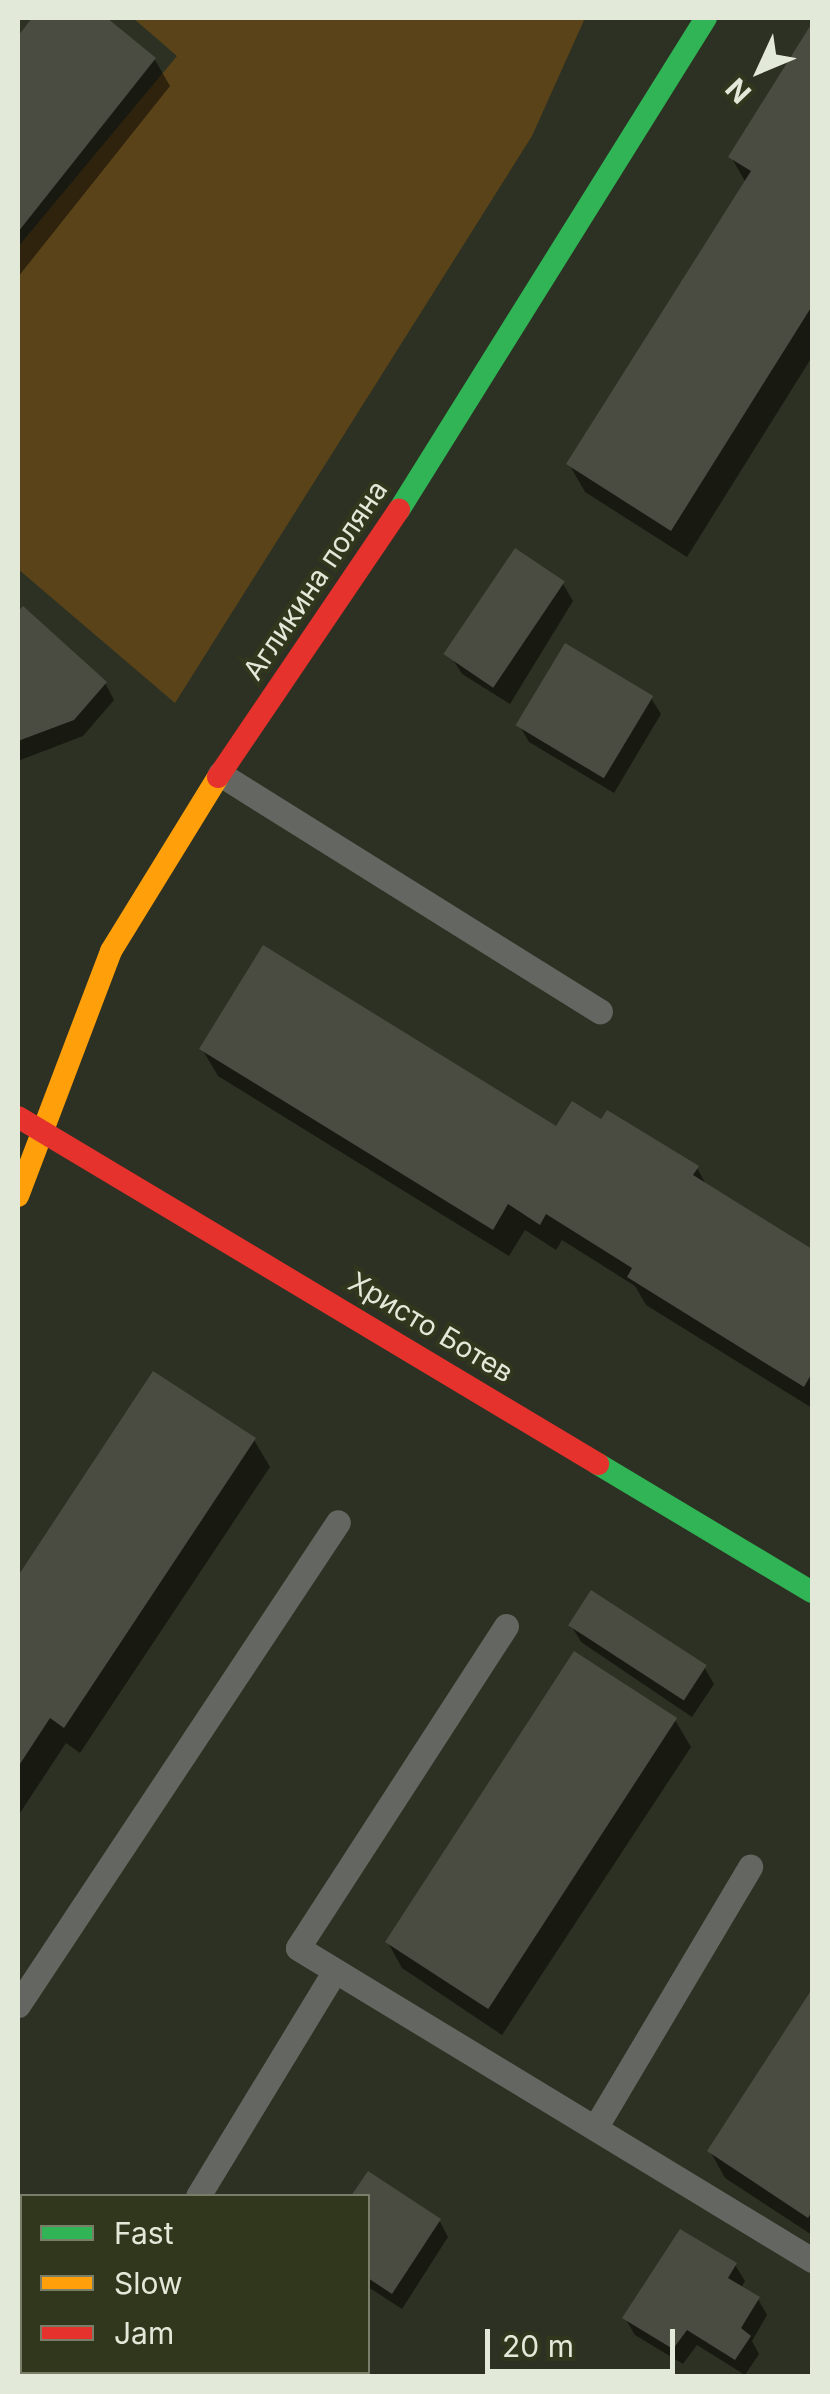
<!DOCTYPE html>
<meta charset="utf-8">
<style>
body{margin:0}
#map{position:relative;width:830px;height:2394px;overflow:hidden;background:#2d3123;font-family:Inter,sans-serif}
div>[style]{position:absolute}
.green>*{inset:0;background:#5a4319}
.shadow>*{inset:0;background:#0007}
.building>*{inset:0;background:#4b4c41;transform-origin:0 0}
.lane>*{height:25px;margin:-12.5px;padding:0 12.5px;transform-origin:12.5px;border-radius:12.5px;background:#646761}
.fast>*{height:22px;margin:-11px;padding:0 11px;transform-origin:11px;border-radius:11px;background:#30b455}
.slow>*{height:22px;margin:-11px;padding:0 11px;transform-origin:11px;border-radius:11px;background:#ff9f0a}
.jam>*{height:22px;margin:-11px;padding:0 11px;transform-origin:11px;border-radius:11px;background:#e5322d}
span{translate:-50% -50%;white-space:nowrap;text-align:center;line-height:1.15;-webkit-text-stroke:8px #30371d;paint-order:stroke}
.street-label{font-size:28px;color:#e3e9d9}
.frame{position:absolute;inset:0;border:20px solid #e3e9d9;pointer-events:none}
.legend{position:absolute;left:20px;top:2194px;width:350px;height:180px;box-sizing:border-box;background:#30371d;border:2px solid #787e68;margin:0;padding:12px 18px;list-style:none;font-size:30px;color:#e3e9d9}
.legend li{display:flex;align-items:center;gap:20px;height:50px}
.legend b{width:50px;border:2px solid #787e68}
.north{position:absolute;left:710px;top:20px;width:100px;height:100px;-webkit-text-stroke:8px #30371d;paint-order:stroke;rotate:226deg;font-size:28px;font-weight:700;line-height:40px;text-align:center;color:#e3e9d9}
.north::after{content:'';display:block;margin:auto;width:35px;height:45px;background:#e3e9d9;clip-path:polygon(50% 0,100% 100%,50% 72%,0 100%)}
.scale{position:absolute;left:485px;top:2329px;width:190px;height:45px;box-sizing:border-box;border:5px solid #e3e9d9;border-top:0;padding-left:12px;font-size:30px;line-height:35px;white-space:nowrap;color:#e3e9d9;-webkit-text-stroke:8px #30371d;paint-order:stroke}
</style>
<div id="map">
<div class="green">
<i style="clip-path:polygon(133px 18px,585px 18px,532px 136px,175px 703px,18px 569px,18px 247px,177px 56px)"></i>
</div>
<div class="shadow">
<i style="clip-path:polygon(36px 18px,109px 18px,107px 20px,155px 60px,170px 86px,18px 277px,18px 40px)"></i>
<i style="clip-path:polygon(812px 28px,812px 357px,687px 557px,585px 492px,569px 464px,746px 183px,731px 157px)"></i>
<i style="clip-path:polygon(563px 584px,573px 601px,510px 704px,462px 674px,452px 658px)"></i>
<i style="clip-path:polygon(24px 609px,105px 683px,114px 700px,83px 736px,18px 761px,18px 616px)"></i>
<i style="clip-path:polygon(651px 698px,661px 714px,614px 793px,529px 742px,519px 725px)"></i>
<i style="clip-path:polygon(202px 1049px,557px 1129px,602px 1122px,697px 1168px,708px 1188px,812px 1252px,812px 1408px,646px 1305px,635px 1286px,562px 1240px,556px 1250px,525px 1230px,509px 1256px,218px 1076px)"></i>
<i style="clip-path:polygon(154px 1374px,254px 1440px,270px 1467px,80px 1753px,66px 1743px,18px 1816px,18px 1580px)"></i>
<i style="clip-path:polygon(571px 1625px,704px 1667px,714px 1684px,692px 1717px,581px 1642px)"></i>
<i style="clip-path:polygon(675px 1720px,691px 1747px,502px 2035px,402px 1968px,387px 1941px)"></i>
<i style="clip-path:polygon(812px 1994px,812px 2235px,725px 2178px,710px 2151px)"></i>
<i style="clip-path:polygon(369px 2174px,439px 2220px,448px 2237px,402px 2309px,368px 2287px,368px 2196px,354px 2196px)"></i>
<i style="clip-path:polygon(735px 2265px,745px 2281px,741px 2288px,758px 2299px,767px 2315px,752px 2341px,759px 2354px,745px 2375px,697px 2345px,683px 2364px,635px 2335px,625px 2318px)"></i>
</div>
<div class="building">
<i style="clip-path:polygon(32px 18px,107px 18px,156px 58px,18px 232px,18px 36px)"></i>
<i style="clip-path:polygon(812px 23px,812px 306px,671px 531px,566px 464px,751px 171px,728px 157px)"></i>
<i style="left:515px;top:548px;width:60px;height:128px;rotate:34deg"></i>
<i style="clip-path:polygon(23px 606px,107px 682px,74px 720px,18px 741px,18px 612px)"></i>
<i style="left:565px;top:643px;width:103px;height:96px;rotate:31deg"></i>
<i style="clip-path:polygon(263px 945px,556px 1126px,572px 1101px,601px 1119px,607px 1110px,699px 1166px,693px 1175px,812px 1249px,812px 1373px,804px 1387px,627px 1277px,632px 1268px,546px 1214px,540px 1225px,508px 1204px,493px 1230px,199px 1049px)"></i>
<i style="clip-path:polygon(153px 1371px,256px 1438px,64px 1728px,50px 1718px,18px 1767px,18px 1576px)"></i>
<i style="left:591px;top:1590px;width:138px;height:42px;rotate:33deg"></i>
<i style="left:574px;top:1651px;width:123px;height:347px;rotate:33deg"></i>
<i style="clip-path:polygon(812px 1989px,812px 2211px,808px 2218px,707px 2151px)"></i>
<i style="clip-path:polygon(368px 2171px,441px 2219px,392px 2294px,368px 2278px,368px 2196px,351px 2196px)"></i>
<i style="clip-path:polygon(680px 2229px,737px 2263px,728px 2278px,760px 2297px,741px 2328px,751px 2336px,735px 2360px,687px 2330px,673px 2349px,622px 2318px)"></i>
</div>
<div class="lane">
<i style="left:220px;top:774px;width:448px;rotate:32deg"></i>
<i style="left:506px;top:1626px;width:383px;rotate:122.9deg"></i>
<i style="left:298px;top:1948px;width:601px;rotate:31.26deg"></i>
<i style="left:18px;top:2005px;width:579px;rotate:-56.47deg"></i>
<i style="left:595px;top:2128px;width:304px;rotate:-59.3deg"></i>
<i style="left:198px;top:2196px;width:263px;rotate:-58.7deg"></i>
<i style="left:18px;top:2289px;width:6px;rotate:45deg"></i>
<i style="left:88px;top:2376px;width:5px;rotate:-53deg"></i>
</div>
<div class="fast">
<i style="left:399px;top:510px;width:580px;rotate:-58.04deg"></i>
<i style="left:598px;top:1464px;width:249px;rotate:30.9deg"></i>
</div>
<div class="slow">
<i style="left:18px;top:1196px;width:262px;rotate:-69.2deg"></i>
<i style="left:111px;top:951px;width:204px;rotate:-58.4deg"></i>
</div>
<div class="jam">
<i style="left:218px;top:777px;width:323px;rotate:-55.9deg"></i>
<i style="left:18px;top:1117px;width:676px;rotate:30.89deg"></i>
</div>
<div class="street-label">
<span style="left:315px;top:580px;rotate:-56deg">Агликина поляна</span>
<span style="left:431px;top:1327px;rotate:31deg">Христо Ботев</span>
</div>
<div class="frame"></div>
<ul class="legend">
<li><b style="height:12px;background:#30b455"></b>Fast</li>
<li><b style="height:12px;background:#ff9f0a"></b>Slow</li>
<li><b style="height:12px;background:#e5322d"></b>Jam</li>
</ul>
<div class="north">N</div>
<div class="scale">20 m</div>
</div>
